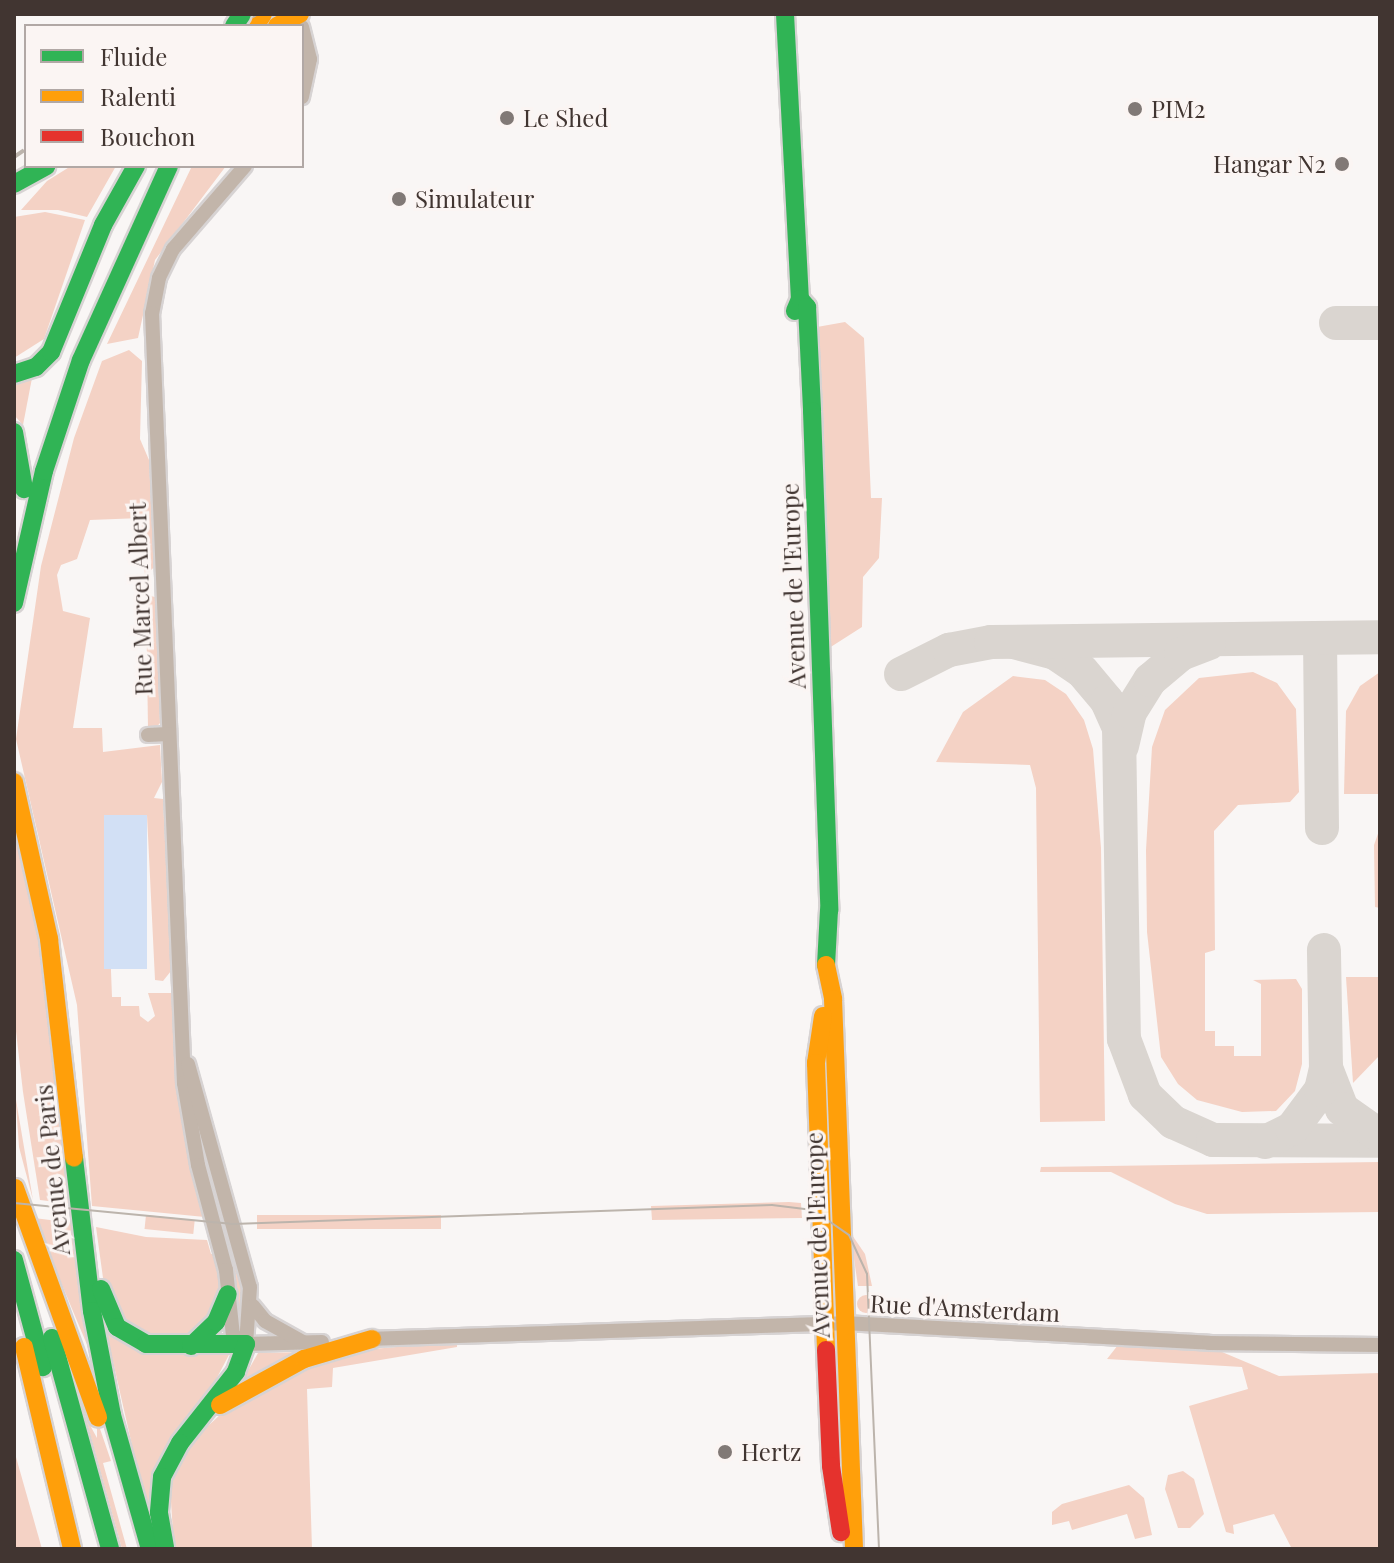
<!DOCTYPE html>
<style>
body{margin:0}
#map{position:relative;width:1394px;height:1563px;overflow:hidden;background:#f9f6f5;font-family:"Playfair Display",serif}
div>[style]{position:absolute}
.green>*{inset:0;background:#f4d2c5;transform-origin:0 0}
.round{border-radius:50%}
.water>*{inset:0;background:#d2e0f5;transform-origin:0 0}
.taxiway>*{height:34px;margin:-17px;padding:0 17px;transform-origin:17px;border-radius:17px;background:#dad5d0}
.roads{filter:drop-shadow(2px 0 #d7d3d3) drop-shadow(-2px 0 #d7d3d3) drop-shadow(0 2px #d7d3d3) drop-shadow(0 -2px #d7d3d3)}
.street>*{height:14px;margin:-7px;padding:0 7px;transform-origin:7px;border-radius:7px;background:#c2b5aa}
.fast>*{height:18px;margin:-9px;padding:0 9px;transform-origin:9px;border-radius:9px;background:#30b455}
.slow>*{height:18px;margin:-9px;padding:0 9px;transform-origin:9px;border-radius:9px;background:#ff9f0a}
.jam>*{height:18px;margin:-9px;padding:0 9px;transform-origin:9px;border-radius:9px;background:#e5322d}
.tram>*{height:2px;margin:-1px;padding:0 1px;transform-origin:1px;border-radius:1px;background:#bcb4ac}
.rail>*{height:4px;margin-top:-2px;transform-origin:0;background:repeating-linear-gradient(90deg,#bcb4ac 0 12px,transparent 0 18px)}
.bridges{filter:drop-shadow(2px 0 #d7d3d3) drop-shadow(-2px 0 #d7d3d3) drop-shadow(0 2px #d7d3d3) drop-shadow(0 -2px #d7d3d3)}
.fast-bridge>*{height:18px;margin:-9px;padding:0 9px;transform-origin:9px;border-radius:9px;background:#30b455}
.dots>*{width:22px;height:22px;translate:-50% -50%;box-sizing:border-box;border:4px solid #fbf5f3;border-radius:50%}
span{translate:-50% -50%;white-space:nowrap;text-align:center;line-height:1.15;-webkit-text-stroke:6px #fbf5f3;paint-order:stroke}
.poi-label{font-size:24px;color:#413531}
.left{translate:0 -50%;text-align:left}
.right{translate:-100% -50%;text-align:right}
.street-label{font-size:24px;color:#413531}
.frame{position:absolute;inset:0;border:16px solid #413531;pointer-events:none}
.legend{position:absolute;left:24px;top:24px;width:280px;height:144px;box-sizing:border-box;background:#fbf5f3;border:2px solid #b1a8a5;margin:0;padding:10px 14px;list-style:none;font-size:24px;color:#413531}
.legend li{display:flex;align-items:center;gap:16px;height:40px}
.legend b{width:40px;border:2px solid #b1a8a5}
</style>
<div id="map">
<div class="green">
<i style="clip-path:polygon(71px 166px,116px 166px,87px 217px,58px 210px,21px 210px,47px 181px)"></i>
<i style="clip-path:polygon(192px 166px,226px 166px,155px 260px,138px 338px,107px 344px)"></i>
<i style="clip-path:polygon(45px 212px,85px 220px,44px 339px,14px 358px,14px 217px)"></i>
<i style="clip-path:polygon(845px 322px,864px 338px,871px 498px,882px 498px,879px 558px,863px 577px,862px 627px,826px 650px,817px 327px)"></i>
<i style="clip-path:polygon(129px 350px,142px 361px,140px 439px,149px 460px,154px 567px,145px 577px,141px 518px,90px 520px,77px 559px,61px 565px,57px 575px,63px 611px,90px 618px,73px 728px,102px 728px,103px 752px,160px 745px,162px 782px,154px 798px,163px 799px,171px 971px,163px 981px,155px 980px,147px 815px,105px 815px,112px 997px,121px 997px,121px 1006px,139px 1006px,140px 1016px,148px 1022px,155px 1016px,148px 993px,171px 993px,185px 1132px,205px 1217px,92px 1206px,77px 1005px,16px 739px,41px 566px,74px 438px,102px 361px)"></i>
<i style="clip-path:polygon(32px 378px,23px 425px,14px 415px,14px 384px)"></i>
<i style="clip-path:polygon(146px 595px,155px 597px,160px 723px,155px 729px,148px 729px)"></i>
<i style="clip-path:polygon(1253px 672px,1277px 683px,1296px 709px,1299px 792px,1290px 802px,1238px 805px,1214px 831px,1215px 950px,1205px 953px,1205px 1031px,1215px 1031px,1215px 1046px,1234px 1046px,1234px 1056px,1261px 1056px,1261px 984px,1253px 980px,1296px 979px,1302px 989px,1302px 1064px,1295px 1091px,1276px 1111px,1242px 1112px,1197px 1100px,1178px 1084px,1161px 1057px,1147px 932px,1146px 850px,1152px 747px,1165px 710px,1199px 678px)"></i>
<i style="clip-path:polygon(1380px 672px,1380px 794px,1344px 794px,1346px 711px,1360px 686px)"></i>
<i style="clip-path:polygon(1013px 676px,1045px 680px,1066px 694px,1084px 720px,1093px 749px,1101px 848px,1105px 1121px,1040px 1122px,1036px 788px,1030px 765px,936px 762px,963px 712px)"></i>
<i style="clip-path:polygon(14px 824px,41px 943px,72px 1204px,40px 1200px,23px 1092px,14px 1014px)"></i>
<i style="clip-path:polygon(1380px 828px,1380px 908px,1375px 907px,1374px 845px)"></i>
<i style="clip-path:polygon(1346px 977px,1380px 977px,1380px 1055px,1353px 1083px)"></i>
<i style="clip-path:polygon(14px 1076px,16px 1100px,33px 1200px,19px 1147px)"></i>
<i style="clip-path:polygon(192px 1093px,233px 1234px,220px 1234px,213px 1209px)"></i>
<i style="clip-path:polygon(1380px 1162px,1380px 1212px,1207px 1214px,1175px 1204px,1111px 1172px,1040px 1172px,1041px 1167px)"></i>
<i style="clip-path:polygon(789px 1202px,801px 1203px,802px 1218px,652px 1220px,651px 1206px)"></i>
<i style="left:146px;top:1215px;width:49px;height:14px;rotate:6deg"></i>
<i style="left:441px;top:1215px;width:14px;height:184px;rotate:90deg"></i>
<i style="clip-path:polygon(34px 1218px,74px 1223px,93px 1359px)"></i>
<i style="clip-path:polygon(96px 1227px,146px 1237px,207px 1240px,211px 1254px,217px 1253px,224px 1291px,192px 1338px,130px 1333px,103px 1278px)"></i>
<i style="clip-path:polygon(850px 1232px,865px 1254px,872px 1286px,858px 1286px)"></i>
<i style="clip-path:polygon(224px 1251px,236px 1251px,243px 1282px,243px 1331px,238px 1334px)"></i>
<i class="round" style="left:857px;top:1295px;width:18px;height:18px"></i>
<i style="clip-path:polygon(101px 1309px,111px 1328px,231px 1351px,147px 1511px)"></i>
<i style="clip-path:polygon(457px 1342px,457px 1347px,333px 1368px,332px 1387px,307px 1389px,312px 1549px,174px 1549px,170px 1486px,193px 1440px,237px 1399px,348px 1351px)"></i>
<i style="clip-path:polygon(1118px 1345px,1222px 1352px,1279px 1376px,1380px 1373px,1380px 1549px,1292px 1549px,1274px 1514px,1233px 1525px,1234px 1534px,1226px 1532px,1189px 1406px,1248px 1389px,1242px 1367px,1107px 1359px)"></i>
<i style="clip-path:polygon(305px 1352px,239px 1387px,258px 1353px)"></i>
<i style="clip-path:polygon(85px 1416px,97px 1438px,97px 1420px,111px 1461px,103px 1463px,127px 1549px,122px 1549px)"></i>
<i style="clip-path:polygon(14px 1450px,42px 1549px,14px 1549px)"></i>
<i style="clip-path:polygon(1183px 1471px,1194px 1479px,1204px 1514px,1190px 1528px,1178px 1528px,1165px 1489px,1168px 1475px)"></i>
<i style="clip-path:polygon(1129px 1485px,1144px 1498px,1152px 1535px,1135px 1539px,1127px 1514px,1072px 1530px,1069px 1521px,1052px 1525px,1052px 1512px,1062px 1504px)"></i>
</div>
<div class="water">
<i style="left:104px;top:815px;width:43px;height:154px"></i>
</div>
<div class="taxiway">
<i style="left:1336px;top:323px;width:44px"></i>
<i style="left:1320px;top:638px;width:190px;rotate:89.4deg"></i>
<i style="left:1014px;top:642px;width:42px;rotate:15deg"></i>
<i style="left:1055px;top:653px;width:32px;rotate:34deg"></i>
<i style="left:1082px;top:671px;width:39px;rotate:50deg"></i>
<i style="left:1107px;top:701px;width:30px;rotate:66deg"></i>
<i style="left:1119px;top:728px;width:311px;rotate:89.1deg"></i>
<i style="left:1124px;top:1039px;width:60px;rotate:69.4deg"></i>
<i style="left:1145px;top:1095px;width:39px;rotate:44deg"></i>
<i style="left:1173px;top:1122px;width:44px;rotate:24.2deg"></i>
<i style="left:1213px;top:1140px;width:167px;rotate:0.3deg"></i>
<i style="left:901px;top:674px;width:54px;rotate:-26.6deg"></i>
<i style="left:949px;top:650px;width:43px;rotate:-10.8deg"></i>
<i style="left:991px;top:642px;width:389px;rotate:-0.7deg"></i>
<i style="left:1122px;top:746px;width:35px;rotate:-77deg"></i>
<i style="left:1130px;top:712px;width:38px;rotate:-58deg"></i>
<i style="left:1150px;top:680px;width:40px;rotate:-40deg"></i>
<i style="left:1181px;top:654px;width:30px;rotate:-21deg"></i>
<i style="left:1326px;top:1068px;width:44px;rotate:68.7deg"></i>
<i style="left:1342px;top:1109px;width:47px;rotate:35.4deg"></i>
<i style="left:1265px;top:1142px;width:30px;rotate:-26deg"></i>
<i style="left:1292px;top:1129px;width:49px;rotate:-53.4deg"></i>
<i style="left:1321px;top:1090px;width:23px;rotate:-77deg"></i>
<i style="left:1326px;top:1068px;width:118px;rotate:-91deg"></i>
</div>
<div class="roads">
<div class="street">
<i style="left:302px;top:27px;width:33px;rotate:76deg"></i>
<i style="left:310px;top:59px;width:39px;rotate:102deg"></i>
<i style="left:245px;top:166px;width:110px;rotate:130.9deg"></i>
<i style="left:173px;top:249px;width:32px;rotate:116deg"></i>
<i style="left:159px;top:278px;width:36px;rotate:101deg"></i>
<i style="left:152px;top:313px;width:771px;rotate:87.62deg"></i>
<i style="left:184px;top:1083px;width:83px;rotate:80.3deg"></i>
<i style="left:198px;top:1165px;width:109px;rotate:75.1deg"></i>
<i style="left:226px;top:1270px;width:65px;rotate:83.9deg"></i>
<i style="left:233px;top:1335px;width:16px;rotate:35deg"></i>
<i style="left:246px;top:1344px;width:76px;rotate:-1.5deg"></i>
<i style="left:148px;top:735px;width:20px;rotate:-3deg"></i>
<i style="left:188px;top:1064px;width:231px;rotate:74.5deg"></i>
<i style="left:250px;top:1287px;width:57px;rotate:94deg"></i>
<i style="left:253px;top:1306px;width:19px;rotate:51deg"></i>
<i style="left:265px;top:1321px;width:43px;rotate:28.9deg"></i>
<i style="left:367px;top:1339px;width:477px;rotate:-1.9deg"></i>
<i style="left:844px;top:1323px;width:366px;rotate:3.1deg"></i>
<i style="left:1209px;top:1343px;width:171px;rotate:0.7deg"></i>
</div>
<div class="fast">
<i style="left:785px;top:14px;width:285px;rotate:87deg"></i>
<i style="left:800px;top:299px;width:13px;rotate:113deg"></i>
<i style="left:14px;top:184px;width:37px;rotate:-29deg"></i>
<i style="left:800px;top:299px;width:11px;rotate:49deg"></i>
<i style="left:807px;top:307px;width:104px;rotate:87.2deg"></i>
<i style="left:812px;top:411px;width:499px;rotate:88deg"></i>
<i style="left:829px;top:910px;width:55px;rotate:93.1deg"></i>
<i style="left:14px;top:374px;width:23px;rotate:-18deg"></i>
<i style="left:36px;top:367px;width:21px;rotate:-45deg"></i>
<i style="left:51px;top:352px;width:137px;rotate:-67.7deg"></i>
<i style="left:103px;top:225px;width:68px;rotate:-60.8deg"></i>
<i style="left:14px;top:432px;width:58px;rotate:80deg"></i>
<i style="left:14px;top:603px;width:135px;rotate:-77.2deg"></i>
<i style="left:44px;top:471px;width:117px;rotate:-71.6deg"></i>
<i style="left:81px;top:360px;width:213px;rotate:-65.6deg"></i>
<i style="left:74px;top:1158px;width:154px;rotate:83.3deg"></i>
<i style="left:92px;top:1311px;width:106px;rotate:79.1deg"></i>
<i style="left:112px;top:1415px;width:139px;rotate:74.2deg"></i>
<i style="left:14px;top:1260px;width:111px;rotate:74.8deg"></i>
<i style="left:101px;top:1289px;width:41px;rotate:67.2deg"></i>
<i style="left:117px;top:1327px;width:34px;rotate:30deg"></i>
<i style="left:146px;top:1344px;width:100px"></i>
<i style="left:246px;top:1344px;width:30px;rotate:110deg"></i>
<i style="left:236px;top:1372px;width:90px;rotate:128.3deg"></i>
<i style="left:180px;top:1443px;width:38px;rotate:118deg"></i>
<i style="left:162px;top:1477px;width:36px;rotate:95deg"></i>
<i style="left:159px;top:1513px;width:35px;rotate:80deg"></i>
<i style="left:52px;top:1338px;width:219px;rotate:74.6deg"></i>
<i style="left:191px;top:1346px;width:35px;rotate:-44deg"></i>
<i style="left:216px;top:1322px;width:30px;rotate:-67deg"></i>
</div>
<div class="slow">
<i style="left:255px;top:26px;width:14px;rotate:-56deg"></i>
<i style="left:277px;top:26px;width:26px;rotate:-28deg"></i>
<i style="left:14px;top:782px;width:161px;rotate:77.4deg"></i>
<i style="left:49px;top:939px;width:220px;rotate:83.5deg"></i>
<i style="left:826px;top:965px;width:35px;rotate:78deg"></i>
<i style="left:833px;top:999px;width:550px;rotate:87.81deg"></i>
<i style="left:823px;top:1016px;width:48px;rotate:98.5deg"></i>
<i style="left:816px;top:1063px;width:287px;rotate:88deg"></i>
<i style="left:15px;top:1188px;width:244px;rotate:70.1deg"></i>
<i style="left:24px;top:1347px;width:208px;rotate:76.6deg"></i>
<i style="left:220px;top:1405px;width:96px;rotate:-28.7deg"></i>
<i style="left:304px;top:1359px;width:71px;rotate:-16.4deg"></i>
</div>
<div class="jam">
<i style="left:826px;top:1350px;width:116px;rotate:87.5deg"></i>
<i style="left:831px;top:1466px;width:67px;rotate:81.4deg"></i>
</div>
</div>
<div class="tram">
<i style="left:14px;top:1203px;width:220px;rotate:5.5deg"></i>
<i style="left:233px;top:1224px;width:539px;rotate:-2.02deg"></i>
<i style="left:772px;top:1205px;width:41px;rotate:7deg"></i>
<i style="left:813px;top:1210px;width:44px;rotate:34.8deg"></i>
<i style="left:849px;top:1235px;width:43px;rotate:65.2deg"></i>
<i style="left:867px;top:1274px;width:275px;rotate:87.5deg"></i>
</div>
<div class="rail">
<i style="left:237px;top:26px;width:22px;rotate:-32deg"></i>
<i style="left:14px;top:157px;width:14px;rotate:-34deg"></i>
</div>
<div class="bridges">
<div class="fast-bridge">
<i style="left:234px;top:26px;width:14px;rotate:-56deg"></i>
</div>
</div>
<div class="dots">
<i style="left:1135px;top:109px;background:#817976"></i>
<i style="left:507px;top:118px;background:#817976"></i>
<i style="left:1342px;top:164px;background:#817976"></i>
<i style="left:399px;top:199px;background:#817976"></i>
<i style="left:725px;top:1452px;background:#817976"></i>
</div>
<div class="poi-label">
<span class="left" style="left:1151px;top:109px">PIM2</span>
<span class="left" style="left:523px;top:118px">Le Shed</span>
<span class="right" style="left:1326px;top:164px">Hangar N2</span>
<span class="left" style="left:415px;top:199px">Simulateur</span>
<span class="left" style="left:741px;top:1452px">Hertz</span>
</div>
<div class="street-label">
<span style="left:793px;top:586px;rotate:-92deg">Avenue de l'Europe</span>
<span style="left:140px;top:599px;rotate:-92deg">Rue Marcel Albert</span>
<span style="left:52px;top:1170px;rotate:-96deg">Avenue de Paris</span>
<span style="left:817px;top:1235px;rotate:-92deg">Avenue de l'Europe</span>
<span style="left:965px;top:1308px;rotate:3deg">Rue d'Amsterdam</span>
</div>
<div class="frame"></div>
<ul class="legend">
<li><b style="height:10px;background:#30b455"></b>Fluide</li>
<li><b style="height:10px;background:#ff9f0a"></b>Ralenti</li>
<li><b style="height:10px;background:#e5322d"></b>Bouchon</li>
</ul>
</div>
